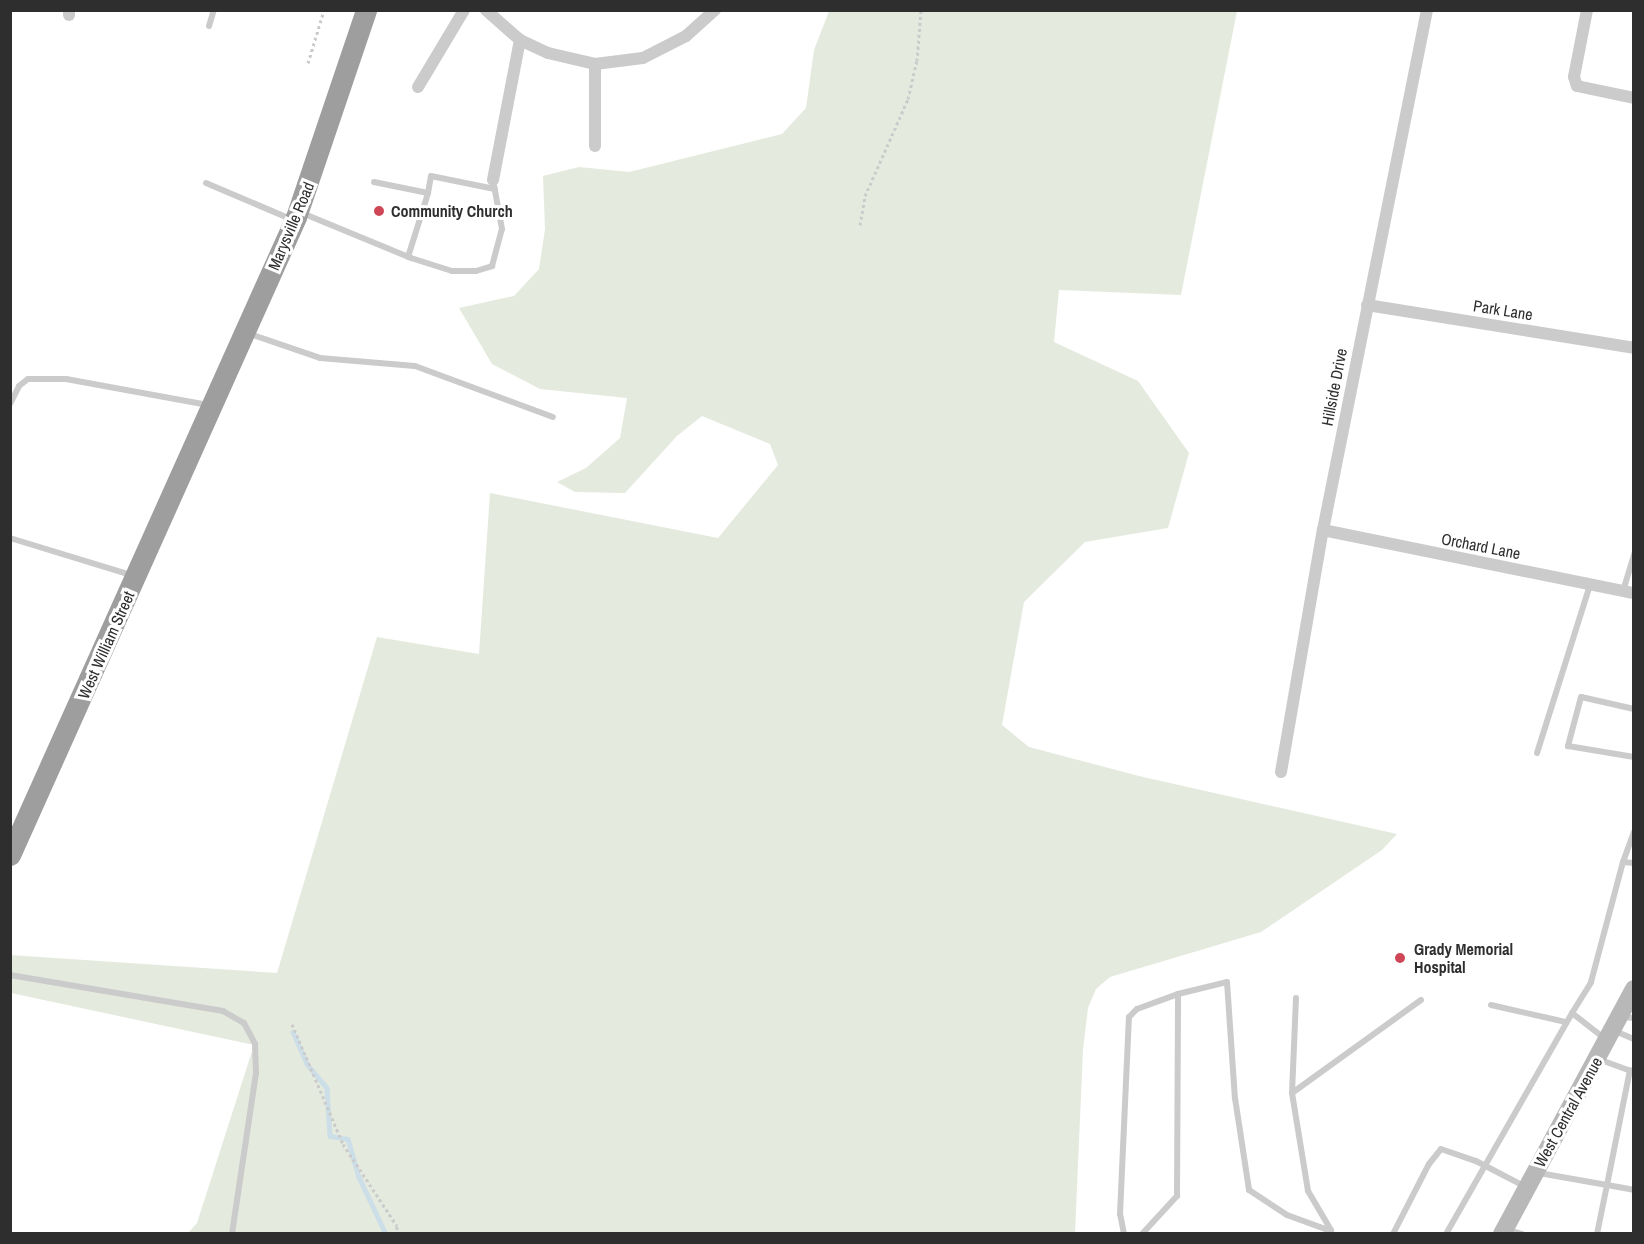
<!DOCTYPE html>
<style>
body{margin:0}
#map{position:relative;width:1644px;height:1244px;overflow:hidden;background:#fff;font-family:"Archivo Narrow",sans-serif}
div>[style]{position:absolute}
.green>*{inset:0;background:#e5eade}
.stream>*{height:4.5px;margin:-2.25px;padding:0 2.25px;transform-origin:2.25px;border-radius:2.25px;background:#ccdee7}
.path>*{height:3px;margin-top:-1.5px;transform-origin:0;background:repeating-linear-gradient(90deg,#cbcbcb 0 3px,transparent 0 6px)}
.service>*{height:6px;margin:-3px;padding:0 3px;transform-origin:3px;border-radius:3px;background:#cbcbcb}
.minor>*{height:12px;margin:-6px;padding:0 6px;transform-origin:6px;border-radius:6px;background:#cbcbcb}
.secondary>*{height:18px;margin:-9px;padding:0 9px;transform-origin:9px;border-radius:9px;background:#b8b8b8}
.trunk>*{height:21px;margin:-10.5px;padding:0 10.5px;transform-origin:10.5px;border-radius:10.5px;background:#9e9e9e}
.dots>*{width:16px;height:16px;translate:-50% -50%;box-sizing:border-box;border:3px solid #fff;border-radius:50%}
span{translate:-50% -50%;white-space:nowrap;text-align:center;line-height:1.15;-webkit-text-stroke:6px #fff;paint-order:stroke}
.poi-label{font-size:16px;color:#2e2e2e;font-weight:700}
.left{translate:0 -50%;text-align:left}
.street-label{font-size:16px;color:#2e2e2e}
.frame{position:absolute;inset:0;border:12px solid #2e2e2e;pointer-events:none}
</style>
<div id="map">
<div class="green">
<i style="clip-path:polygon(829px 11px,1237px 11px,1181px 295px,1059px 290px,1054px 342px,1138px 381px,1189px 453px,1168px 528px,1085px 542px,1024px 602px,1002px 725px,1029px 747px,1139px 776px,1397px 834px,1382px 850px,1261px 932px,1110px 977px,1096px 989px,1088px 1008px,1083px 1050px,1075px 1233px,188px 1233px,197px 1223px,254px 1045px,11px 993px,10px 955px,277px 973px,377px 637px,479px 654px,490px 493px,718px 538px,778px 465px,770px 444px,702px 416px,677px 436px,625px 493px,575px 492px,557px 482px,586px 468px,620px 438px,627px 398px,540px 389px,492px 364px,459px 308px,514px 296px,539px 269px,545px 229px,543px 176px,579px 167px,629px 172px,782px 134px,806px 108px,814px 50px)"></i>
</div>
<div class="stream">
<i style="left:293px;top:1032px;width:35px;rotate:66deg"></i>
<i style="left:307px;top:1064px;width:31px;rotate:50deg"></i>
<i style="left:327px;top:1088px;width:48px;rotate:86.4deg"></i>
<i style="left:330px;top:1136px;width:18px;rotate:9deg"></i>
<i style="left:348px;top:1139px;width:40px;rotate:74deg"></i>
<i style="left:359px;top:1177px;width:63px;rotate:64.7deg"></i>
</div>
<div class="path">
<i style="left:308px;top:63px;width:55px;rotate:-73.2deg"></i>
<i style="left:860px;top:225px;width:29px;rotate:-80deg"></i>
<i style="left:865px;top:196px;width:106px;rotate:-66.1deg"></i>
<i style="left:908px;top:99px;width:39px;rotate:-77deg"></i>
<i style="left:917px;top:61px;width:51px;rotate:-85.5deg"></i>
<i style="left:292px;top:1024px;width:130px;rotate:67deg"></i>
<i style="left:343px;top:1144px;width:98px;rotate:56.6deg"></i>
<i style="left:397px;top:1226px;width:8px;rotate:90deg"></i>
</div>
<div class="service">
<i style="left:209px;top:26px;width:17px;rotate:-73deg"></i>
<i style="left:374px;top:182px;width:55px;rotate:11.5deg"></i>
<i style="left:428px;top:193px;width:17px;rotate:-80deg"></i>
<i style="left:431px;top:176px;width:65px;rotate:11.5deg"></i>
<i style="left:206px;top:183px;width:92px;rotate:23deg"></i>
<i style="left:302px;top:213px;width:118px;rotate:22.4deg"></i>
<i style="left:411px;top:258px;width:43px;rotate:17.6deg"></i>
<i style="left:452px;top:271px;width:24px"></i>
<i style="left:476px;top:271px;width:17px;rotate:-17deg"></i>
<i style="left:492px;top:266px;width:38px;rotate:-75deg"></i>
<i style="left:502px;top:229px;width:50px;rotate:-100.4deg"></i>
<i style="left:408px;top:257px;width:67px;rotate:-72.6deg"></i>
<i style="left:247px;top:333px;width:77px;rotate:18.9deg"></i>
<i style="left:320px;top:358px;width:95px;rotate:4.8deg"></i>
<i style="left:415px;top:366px;width:147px;rotate:20.3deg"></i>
<i style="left:10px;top:404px;width:20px;rotate:-63deg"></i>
<i style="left:19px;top:386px;width:11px;rotate:-38deg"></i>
<i style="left:28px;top:379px;width:38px"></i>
<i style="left:66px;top:379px;width:143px;rotate:10.4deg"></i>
<i style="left:10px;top:538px;width:127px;rotate:17deg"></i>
<i style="left:1623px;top:591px;width:39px;rotate:-73deg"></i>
<i style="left:1634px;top:709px;width:54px;rotate:-167.2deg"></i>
<i style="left:1581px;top:697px;width:51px;rotate:104.9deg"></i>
<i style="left:1568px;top:746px;width:67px;rotate:9.5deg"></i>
<i style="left:1537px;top:753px;width:176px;rotate:-72.5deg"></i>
<i style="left:1623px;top:862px;width:32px;rotate:-70deg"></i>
<i style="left:10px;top:975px;width:216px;rotate:9.6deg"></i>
<i style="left:223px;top:1011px;width:24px;rotate:30deg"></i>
<i style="left:244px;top:1023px;width:24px;rotate:62deg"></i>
<i style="left:255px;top:1044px;width:29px;rotate:88deg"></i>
<i style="left:256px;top:1073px;width:163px;rotate:98.5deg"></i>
<i style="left:1296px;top:998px;width:95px;rotate:92.4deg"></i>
<i style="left:1292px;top:1093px;width:99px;rotate:80.7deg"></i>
<i style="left:1308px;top:1191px;width:45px;rotate:59.5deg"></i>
<i style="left:1491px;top:1005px;width:77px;rotate:12.8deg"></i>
<i style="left:1572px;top:1013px;width:36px;rotate:-58deg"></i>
<i style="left:1591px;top:982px;width:124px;rotate:-75.1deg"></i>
<i style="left:1623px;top:862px;width:11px;rotate:5deg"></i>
<i style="left:1622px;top:1017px;width:12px;rotate:5deg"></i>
<i style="left:1615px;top:1031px;width:21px;rotate:23deg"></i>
<i style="left:1598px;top:1059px;width:38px;rotate:20deg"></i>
<i style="left:1292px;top:1093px;width:159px;rotate:-35.8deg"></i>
<i style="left:1539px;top:1173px;width:69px;rotate:10deg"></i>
<i style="left:1607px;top:1185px;width:117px;rotate:-78.7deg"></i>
<i style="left:1508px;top:1230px;width:15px;rotate:16deg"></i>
<i style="left:1124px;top:1234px;width:20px;rotate:-101deg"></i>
<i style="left:1120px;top:1214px;width:197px;rotate:-87.4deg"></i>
<i style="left:1129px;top:1017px;width:11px;rotate:-45deg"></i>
<i style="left:1137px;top:1009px;width:44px;rotate:-20.1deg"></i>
<i style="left:1142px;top:1234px;width:52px;rotate:-47.4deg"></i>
<i style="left:1177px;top:1196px;width:202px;rotate:-89.7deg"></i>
<i style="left:1178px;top:994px;width:50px;rotate:-13.8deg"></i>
<i style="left:1227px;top:982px;width:116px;rotate:86.1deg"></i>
<i style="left:1235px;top:1098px;width:93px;rotate:81.3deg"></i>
<i style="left:1249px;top:1190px;width:45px;rotate:33.3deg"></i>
<i style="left:1287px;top:1215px;width:47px;rotate:20deg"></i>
<i style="left:1393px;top:1234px;width:79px;rotate:-62.8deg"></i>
<i style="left:1429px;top:1164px;width:19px;rotate:-51deg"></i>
<i style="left:1441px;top:1149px;width:37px;rotate:19deg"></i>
<i style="left:1476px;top:1161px;width:56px;rotate:27.5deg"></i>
<i style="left:1446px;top:1234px;width:254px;rotate:-60.3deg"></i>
<i style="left:1572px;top:1013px;width:41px;rotate:38deg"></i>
<i style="left:1597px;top:1234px;width:50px;rotate:-78.5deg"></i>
<i style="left:1607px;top:1185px;width:27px;rotate:10deg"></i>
</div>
<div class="minor">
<i style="left:69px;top:10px;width:5px;rotate:90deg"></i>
<i style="left:486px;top:10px;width:45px;rotate:41.4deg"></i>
<i style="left:520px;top:40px;width:31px;rotate:25deg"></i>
<i style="left:548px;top:53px;width:48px;rotate:13.2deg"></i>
<i style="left:595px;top:64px;width:48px;rotate:-7.1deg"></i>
<i style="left:643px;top:58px;width:48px;rotate:-27.1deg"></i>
<i style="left:686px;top:36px;width:39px;rotate:-42deg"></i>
<i style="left:1587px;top:10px;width:68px;rotate:101deg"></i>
<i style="left:1574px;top:77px;width:9px;rotate:72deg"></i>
<i style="left:1577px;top:86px;width:58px;rotate:11.9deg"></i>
<i style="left:418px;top:87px;width:90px;rotate:-59.1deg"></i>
<i style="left:595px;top:146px;width:82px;rotate:-90deg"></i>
<i style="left:493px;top:180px;width:143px;rotate:-79.1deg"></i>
<i style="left:1367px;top:305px;width:270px;rotate:9.1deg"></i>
<i style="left:1323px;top:530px;width:317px;rotate:11.5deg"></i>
<i style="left:1281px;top:772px;width:246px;rotate:-80.2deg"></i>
<i style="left:1323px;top:530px;width:530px;rotate:-78.69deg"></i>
</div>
<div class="secondary">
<i style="left:1502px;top:1234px;width:278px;rotate:-61.7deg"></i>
</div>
<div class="trunk">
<i style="left:10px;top:855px;width:699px;rotate:-65.85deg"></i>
<i style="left:296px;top:217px;width:219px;rotate:-71.3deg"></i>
</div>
<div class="dots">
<i style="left:379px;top:211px;background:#cf4757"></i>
<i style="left:1400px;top:958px;background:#cf4757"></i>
</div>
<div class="poi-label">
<span class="left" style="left:391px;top:211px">Community Church</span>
<span class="left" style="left:1414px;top:958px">Grady Memorial<br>Hospital</span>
</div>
<div class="street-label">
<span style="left:291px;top:226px;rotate:-67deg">Marysville Road</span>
<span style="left:1503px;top:310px;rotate:9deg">Park Lane</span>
<span style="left:1334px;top:387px;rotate:-79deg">Hillside Drive</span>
<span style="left:1481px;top:546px;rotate:11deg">Orchard Lane</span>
<span style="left:106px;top:645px;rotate:-66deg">West William Street</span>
<span style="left:1568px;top:1112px;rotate:-61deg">West Central Avenue</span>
</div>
<div class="frame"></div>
</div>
